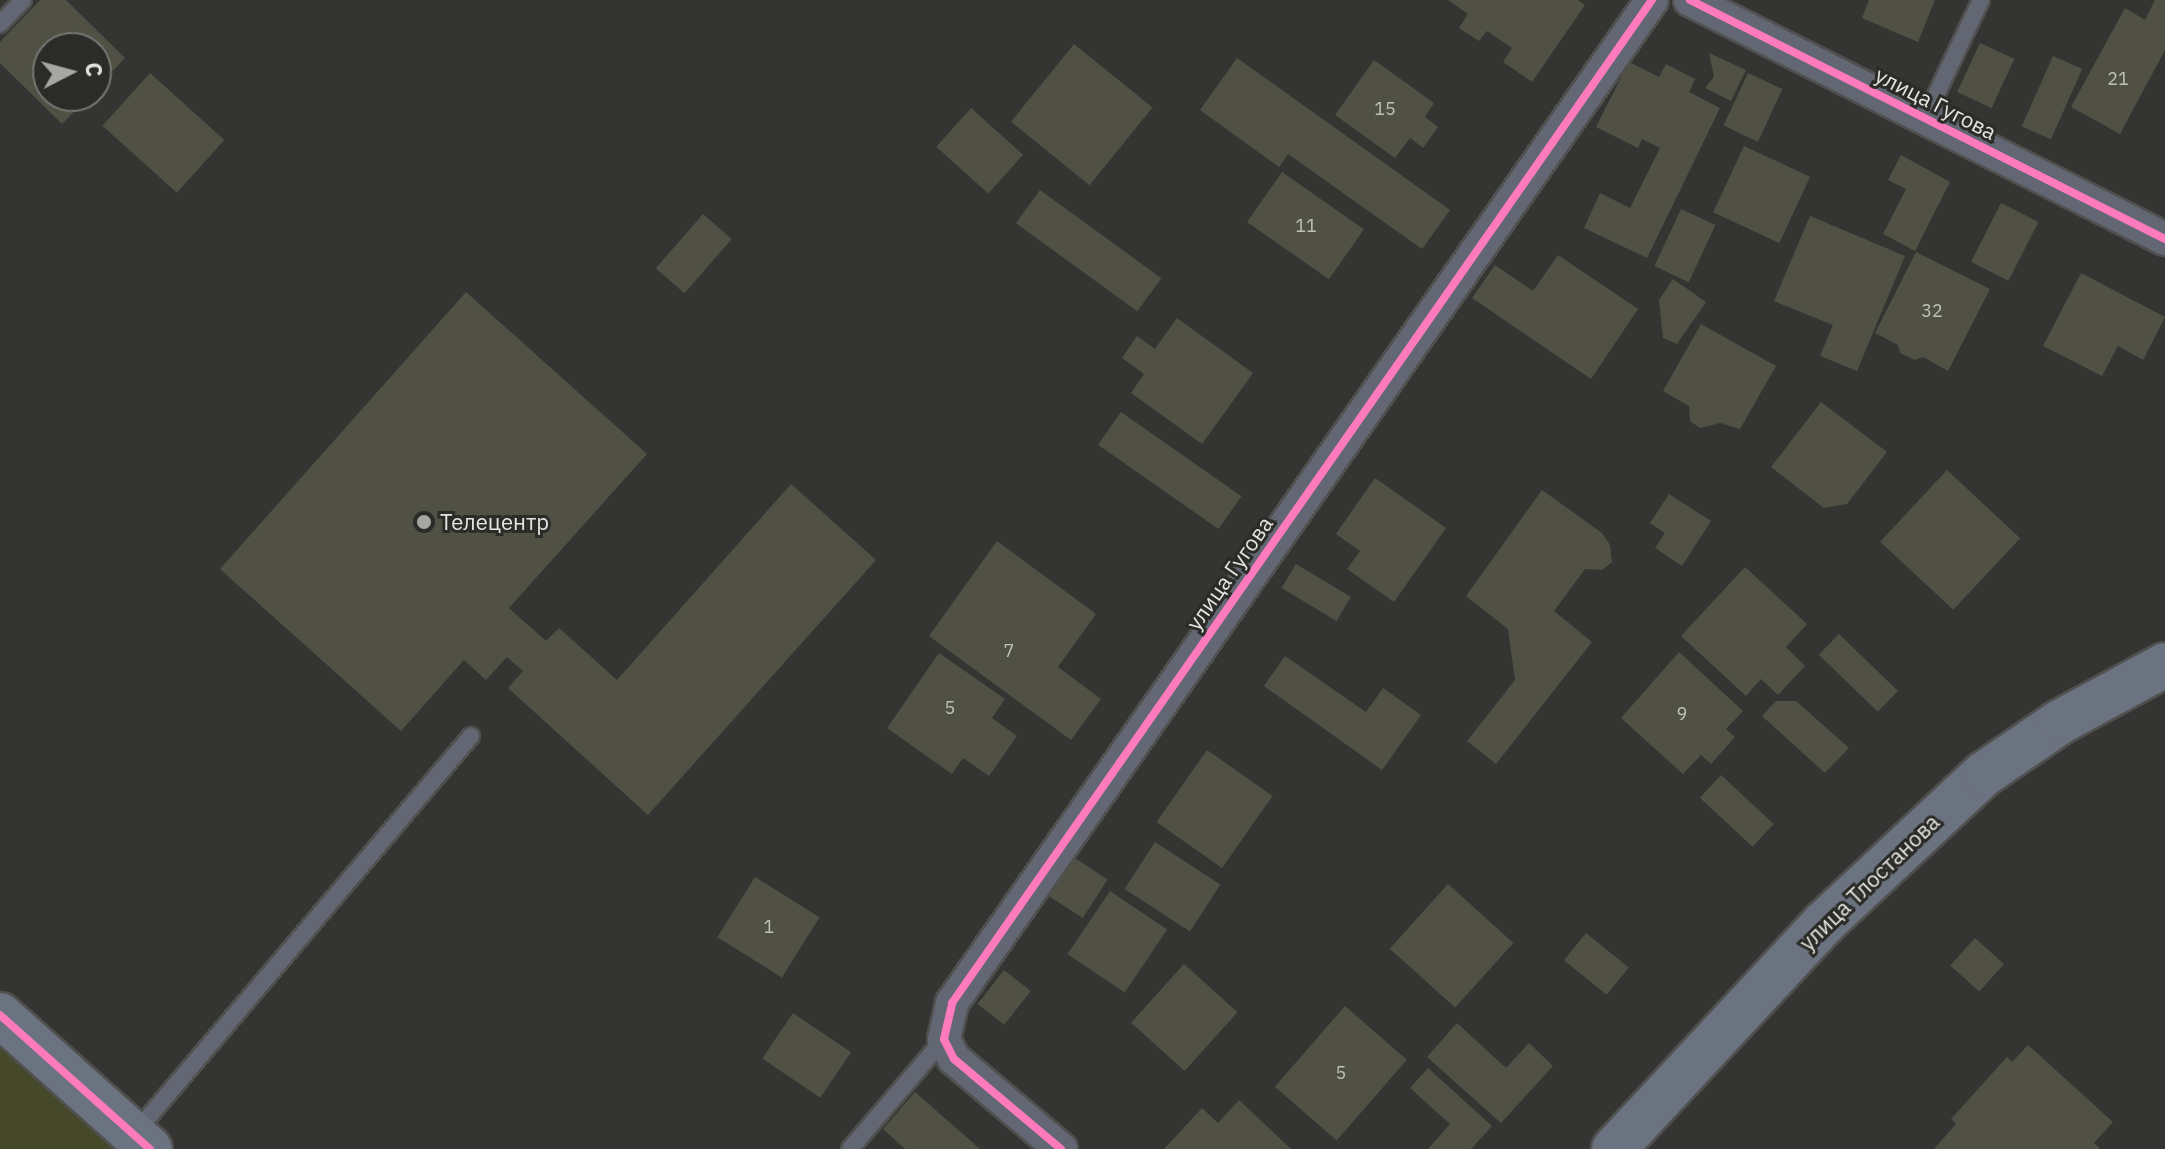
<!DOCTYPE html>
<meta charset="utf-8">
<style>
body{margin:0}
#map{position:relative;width:2165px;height:1149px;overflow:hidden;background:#343532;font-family:"IBM Plex Sans",sans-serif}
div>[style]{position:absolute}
.green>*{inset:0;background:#464929}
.building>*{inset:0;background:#505144;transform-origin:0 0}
.roads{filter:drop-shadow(2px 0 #50504f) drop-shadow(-2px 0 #50504f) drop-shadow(0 2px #50504f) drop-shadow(0 -2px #50504f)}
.lane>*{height:16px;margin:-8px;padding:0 8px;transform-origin:8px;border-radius:8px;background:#626773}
.street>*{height:32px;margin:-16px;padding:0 16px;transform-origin:16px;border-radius:16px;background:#626773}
.secondary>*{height:44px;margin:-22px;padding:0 22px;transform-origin:22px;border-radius:22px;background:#6b7280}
.cycleway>*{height:8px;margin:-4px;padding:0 4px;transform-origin:4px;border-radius:4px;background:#fd7abc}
.dots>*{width:22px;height:22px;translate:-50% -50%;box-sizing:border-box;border:4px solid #2b2c27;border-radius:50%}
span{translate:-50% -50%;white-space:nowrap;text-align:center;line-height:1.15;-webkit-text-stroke:6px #2b2c27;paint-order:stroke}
.number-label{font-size:18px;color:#bfc0ba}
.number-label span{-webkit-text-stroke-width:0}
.street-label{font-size:22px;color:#e4e5e2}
.poi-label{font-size:22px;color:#e4e5e2}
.left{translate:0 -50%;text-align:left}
.north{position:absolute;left:32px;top:32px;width:80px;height:80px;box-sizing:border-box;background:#2b2c27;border:2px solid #757672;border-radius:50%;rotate:84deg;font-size:22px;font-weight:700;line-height:32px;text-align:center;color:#e4e5e2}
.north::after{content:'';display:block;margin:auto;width:28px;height:36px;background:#a6a7a4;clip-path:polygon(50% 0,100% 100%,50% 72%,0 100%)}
</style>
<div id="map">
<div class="green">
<i style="clip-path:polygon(0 1015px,150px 1149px,0 1149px)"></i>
</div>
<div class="building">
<i style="clip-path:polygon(40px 0,66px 0,125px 58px,96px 88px,96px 48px,48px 48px,48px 96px,89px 96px,62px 124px,0 63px,0 42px)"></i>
<i style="clip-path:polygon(1448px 0,1578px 0,1585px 5px,1532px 82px,1503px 62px,1512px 48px,1487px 31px,1479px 41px,1459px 28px,1468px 14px)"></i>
<i style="clip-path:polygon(1869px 0,1935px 0,1918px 42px,1862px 18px)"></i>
<i style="clip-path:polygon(2155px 0,2165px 0,2165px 50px,2120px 134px,2071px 107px,2125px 8px,2145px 20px)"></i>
<i style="left:1980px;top:43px;width:38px;height:54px;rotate:25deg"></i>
<i style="left:1074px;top:44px;width:101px;height:100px;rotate:39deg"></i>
<i style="clip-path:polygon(1709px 53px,1746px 70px,1731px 101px,1705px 88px,1714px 77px)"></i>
<i style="left:2053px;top:56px;width:32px;height:77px;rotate:24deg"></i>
<i style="clip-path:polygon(1237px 58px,1450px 210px,1422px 249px,1288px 154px,1279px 167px,1200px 110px)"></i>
<i style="clip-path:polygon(1374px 60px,1434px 103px,1425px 117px,1438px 127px,1423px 148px,1410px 138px,1395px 158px,1335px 115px)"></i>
<i style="clip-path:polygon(1629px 62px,1659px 77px,1666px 64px,1695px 79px,1689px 92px,1720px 108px,1647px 258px,1584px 228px,1600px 193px,1630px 208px,1660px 148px,1642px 139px,1638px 148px,1596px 127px)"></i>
<i style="left:150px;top:73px;width:100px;height:71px;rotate:42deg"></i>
<i style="left:1748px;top:73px;width:38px;height:58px;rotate:25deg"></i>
<i style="left:971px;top:108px;width:70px;height:52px;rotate:42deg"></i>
<i style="left:1744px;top:146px;width:73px;height:73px;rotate:25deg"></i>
<i style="clip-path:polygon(1901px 155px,1950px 182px,1915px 251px,1883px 234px,1906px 189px,1888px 180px)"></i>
<i style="left:1282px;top:172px;width:100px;height:61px;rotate:35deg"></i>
<i style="left:1040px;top:190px;width:150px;height:41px;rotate:36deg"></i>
<i style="left:2001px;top:203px;width:42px;height:66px;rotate:27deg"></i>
<i style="left:1681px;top:209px;width:38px;height:63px;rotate:25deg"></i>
<i style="left:703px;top:214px;width:38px;height:72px;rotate:41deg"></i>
<i style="clip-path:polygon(1810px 216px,1905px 256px,1857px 371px,1820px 356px,1833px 325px,1774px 301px)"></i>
<i style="clip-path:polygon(1916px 252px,1990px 289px,1948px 371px,1923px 357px,1915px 360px,1900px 353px,1898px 345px,1875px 333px)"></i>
<i style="clip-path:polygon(1558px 255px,1638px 309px,1591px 379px,1472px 298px,1495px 265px,1533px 291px)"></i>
<i style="clip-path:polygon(2081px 273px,2165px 317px,2143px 360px,2118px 346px,2102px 376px,2043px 346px)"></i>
<i style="clip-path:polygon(1673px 279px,1706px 302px,1677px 344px,1663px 338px,1659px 300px)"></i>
<i style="clip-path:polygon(466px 292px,647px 454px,509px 608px,546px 641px,559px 628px,617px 680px,791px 484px,876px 560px,648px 815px,508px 688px,523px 671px,507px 657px,486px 680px,464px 660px,401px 731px,220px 569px)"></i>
<i style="clip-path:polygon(1177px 318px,1253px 373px,1202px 444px,1131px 393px,1144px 374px,1122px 358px,1137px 336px,1155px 349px)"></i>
<i style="clip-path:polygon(1701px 324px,1776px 366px,1740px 429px,1720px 423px,1700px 428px,1690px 421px,1689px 406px,1663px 391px)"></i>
<i style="clip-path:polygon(1821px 402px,1887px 452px,1847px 504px,1824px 508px,1771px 467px)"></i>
<i style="left:1121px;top:412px;width:147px;height:40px;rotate:35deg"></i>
<i style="left:1947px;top:470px;width:100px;height:98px;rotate:43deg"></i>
<i style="clip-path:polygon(1375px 478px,1446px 528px,1394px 602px,1347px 569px,1360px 551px,1336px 534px)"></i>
<i style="clip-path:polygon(1542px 490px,1602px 533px,1610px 545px,1612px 562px,1602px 570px,1585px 569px,1554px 611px,1592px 642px,1496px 764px,1467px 741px,1515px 680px,1508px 629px,1466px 596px)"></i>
<i style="clip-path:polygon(1669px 494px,1711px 521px,1682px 566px,1655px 548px,1665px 533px,1650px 523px)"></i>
<i style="clip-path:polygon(997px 541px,1096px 614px,1058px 667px,1101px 699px,1071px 740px,929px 636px)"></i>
<i style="left:1296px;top:564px;width:64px;height:28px;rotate:31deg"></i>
<i style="clip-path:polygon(1745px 567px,1807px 624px,1786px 647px,1805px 666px,1778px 695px,1761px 679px,1746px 696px,1681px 636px)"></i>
<i style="left:1839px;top:634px;width:82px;height:29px;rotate:44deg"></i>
<i style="clip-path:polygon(1679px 652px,1743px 711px,1726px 729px,1735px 737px,1711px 764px,1701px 755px,1683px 774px,1621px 718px)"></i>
<i style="clip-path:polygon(939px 653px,1005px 699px,992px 718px,1017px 736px,989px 776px,963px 758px,952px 774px,887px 728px)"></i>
<i style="clip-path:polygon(1285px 656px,1366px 712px,1383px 688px,1421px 715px,1382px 770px,1264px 686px)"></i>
<i style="clip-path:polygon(1776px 701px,1796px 701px,1849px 748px,1825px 773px,1762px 716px)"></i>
<i style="left:1207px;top:750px;width:80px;height:88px;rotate:35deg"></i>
<i style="left:1721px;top:775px;width:72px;height:31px;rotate:43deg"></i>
<i style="left:1155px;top:842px;width:78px;height:56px;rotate:33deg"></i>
<i style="left:1070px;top:855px;width:45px;height:46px;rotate:33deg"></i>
<i style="left:755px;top:877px;width:76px;height:71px;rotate:32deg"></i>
<i style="left:1448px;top:884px;width:88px;height:87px;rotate:42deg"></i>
<i style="left:1110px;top:891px;width:69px;height:76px;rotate:34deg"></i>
<i style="left:1586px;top:933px;width:55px;height:35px;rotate:39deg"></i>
<i style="left:1975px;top:938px;width:39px;height:37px;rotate:42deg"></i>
<i style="left:1184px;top:964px;width:72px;height:79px;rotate:42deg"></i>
<i style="left:1004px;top:970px;width:34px;height:43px;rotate:38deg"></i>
<i style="left:1345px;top:1006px;width:82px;height:107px;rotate:41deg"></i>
<i style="left:793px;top:1013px;width:70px;height:55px;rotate:34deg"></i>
<i style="clip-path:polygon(1457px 1023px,1506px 1068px,1529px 1043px,1553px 1066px,1501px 1123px,1427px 1057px)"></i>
<i style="clip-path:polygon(2028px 1045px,2113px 1122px,2094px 1143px,2100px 1149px,1934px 1149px,1956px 1124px,1951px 1119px,2007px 1057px,2012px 1062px)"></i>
<i style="clip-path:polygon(1428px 1068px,1492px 1126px,1471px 1149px,1428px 1149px,1450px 1124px,1410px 1088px)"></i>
<i style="clip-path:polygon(915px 1092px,980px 1149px,905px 1149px,883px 1129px)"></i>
<i style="clip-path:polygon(1239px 1100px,1291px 1149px,1164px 1149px,1202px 1108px,1218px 1123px)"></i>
</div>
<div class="roads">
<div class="lane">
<i style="left:0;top:24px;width:33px;rotate:-46deg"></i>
<i style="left:1925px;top:118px;width:131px;rotate:-64.6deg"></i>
<i style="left:135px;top:1133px;width:520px;rotate:-49.76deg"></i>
<i style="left:850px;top:1149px;width:145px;rotate:-49.5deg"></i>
</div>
<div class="street">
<i style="left:1690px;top:0;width:532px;rotate:26.71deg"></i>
<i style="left:1061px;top:1149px;width:140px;rotate:-139.9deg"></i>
<i style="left:954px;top:1059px;width:22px;rotate:-117deg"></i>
<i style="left:944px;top:1039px;width:37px;rotate:-77deg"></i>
<i style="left:952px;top:1003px;width:1223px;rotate:-55.09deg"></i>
</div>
<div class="secondary">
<i style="left:0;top:1015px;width:201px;rotate:41.8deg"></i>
<i style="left:1614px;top:1149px;width:309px;rotate:-47.1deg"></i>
<i style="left:1824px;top:923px;width:219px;rotate:-43deg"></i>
<i style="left:1984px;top:774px;width:92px;rotate:-34.4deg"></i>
<i style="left:2060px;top:722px;width:119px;rotate:-28.5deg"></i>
</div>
</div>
<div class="cycleway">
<i style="left:1690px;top:0;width:532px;rotate:26.71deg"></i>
<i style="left:0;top:1015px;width:201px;rotate:41.8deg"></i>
<i style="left:1061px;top:1149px;width:140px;rotate:-139.9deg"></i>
<i style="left:954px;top:1059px;width:22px;rotate:-117deg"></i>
<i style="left:944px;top:1039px;width:37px;rotate:-77deg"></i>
<i style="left:952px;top:1003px;width:1223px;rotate:-55.09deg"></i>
</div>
<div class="dots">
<i style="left:424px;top:522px;background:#a6a7a4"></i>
</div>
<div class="number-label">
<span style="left:2118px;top:79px">21</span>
<span style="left:1385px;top:109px">15</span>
<span style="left:1306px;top:226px">11</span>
<span style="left:1932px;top:311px">32</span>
<span style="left:1009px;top:651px">7</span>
<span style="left:950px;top:708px">5</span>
<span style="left:1682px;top:714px">9</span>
<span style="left:769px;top:927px">1</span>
<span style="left:1341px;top:1073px">5</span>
</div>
<div class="street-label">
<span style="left:1936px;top:103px;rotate:27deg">улица Гугова</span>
<span style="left:1229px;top:573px;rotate:-55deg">улица Гугова</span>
<span style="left:1869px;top:882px;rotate:-44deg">улица Тлостанова</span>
</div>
<div class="poi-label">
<span class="left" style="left:440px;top:522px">Телецентр</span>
</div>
<div class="north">С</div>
</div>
